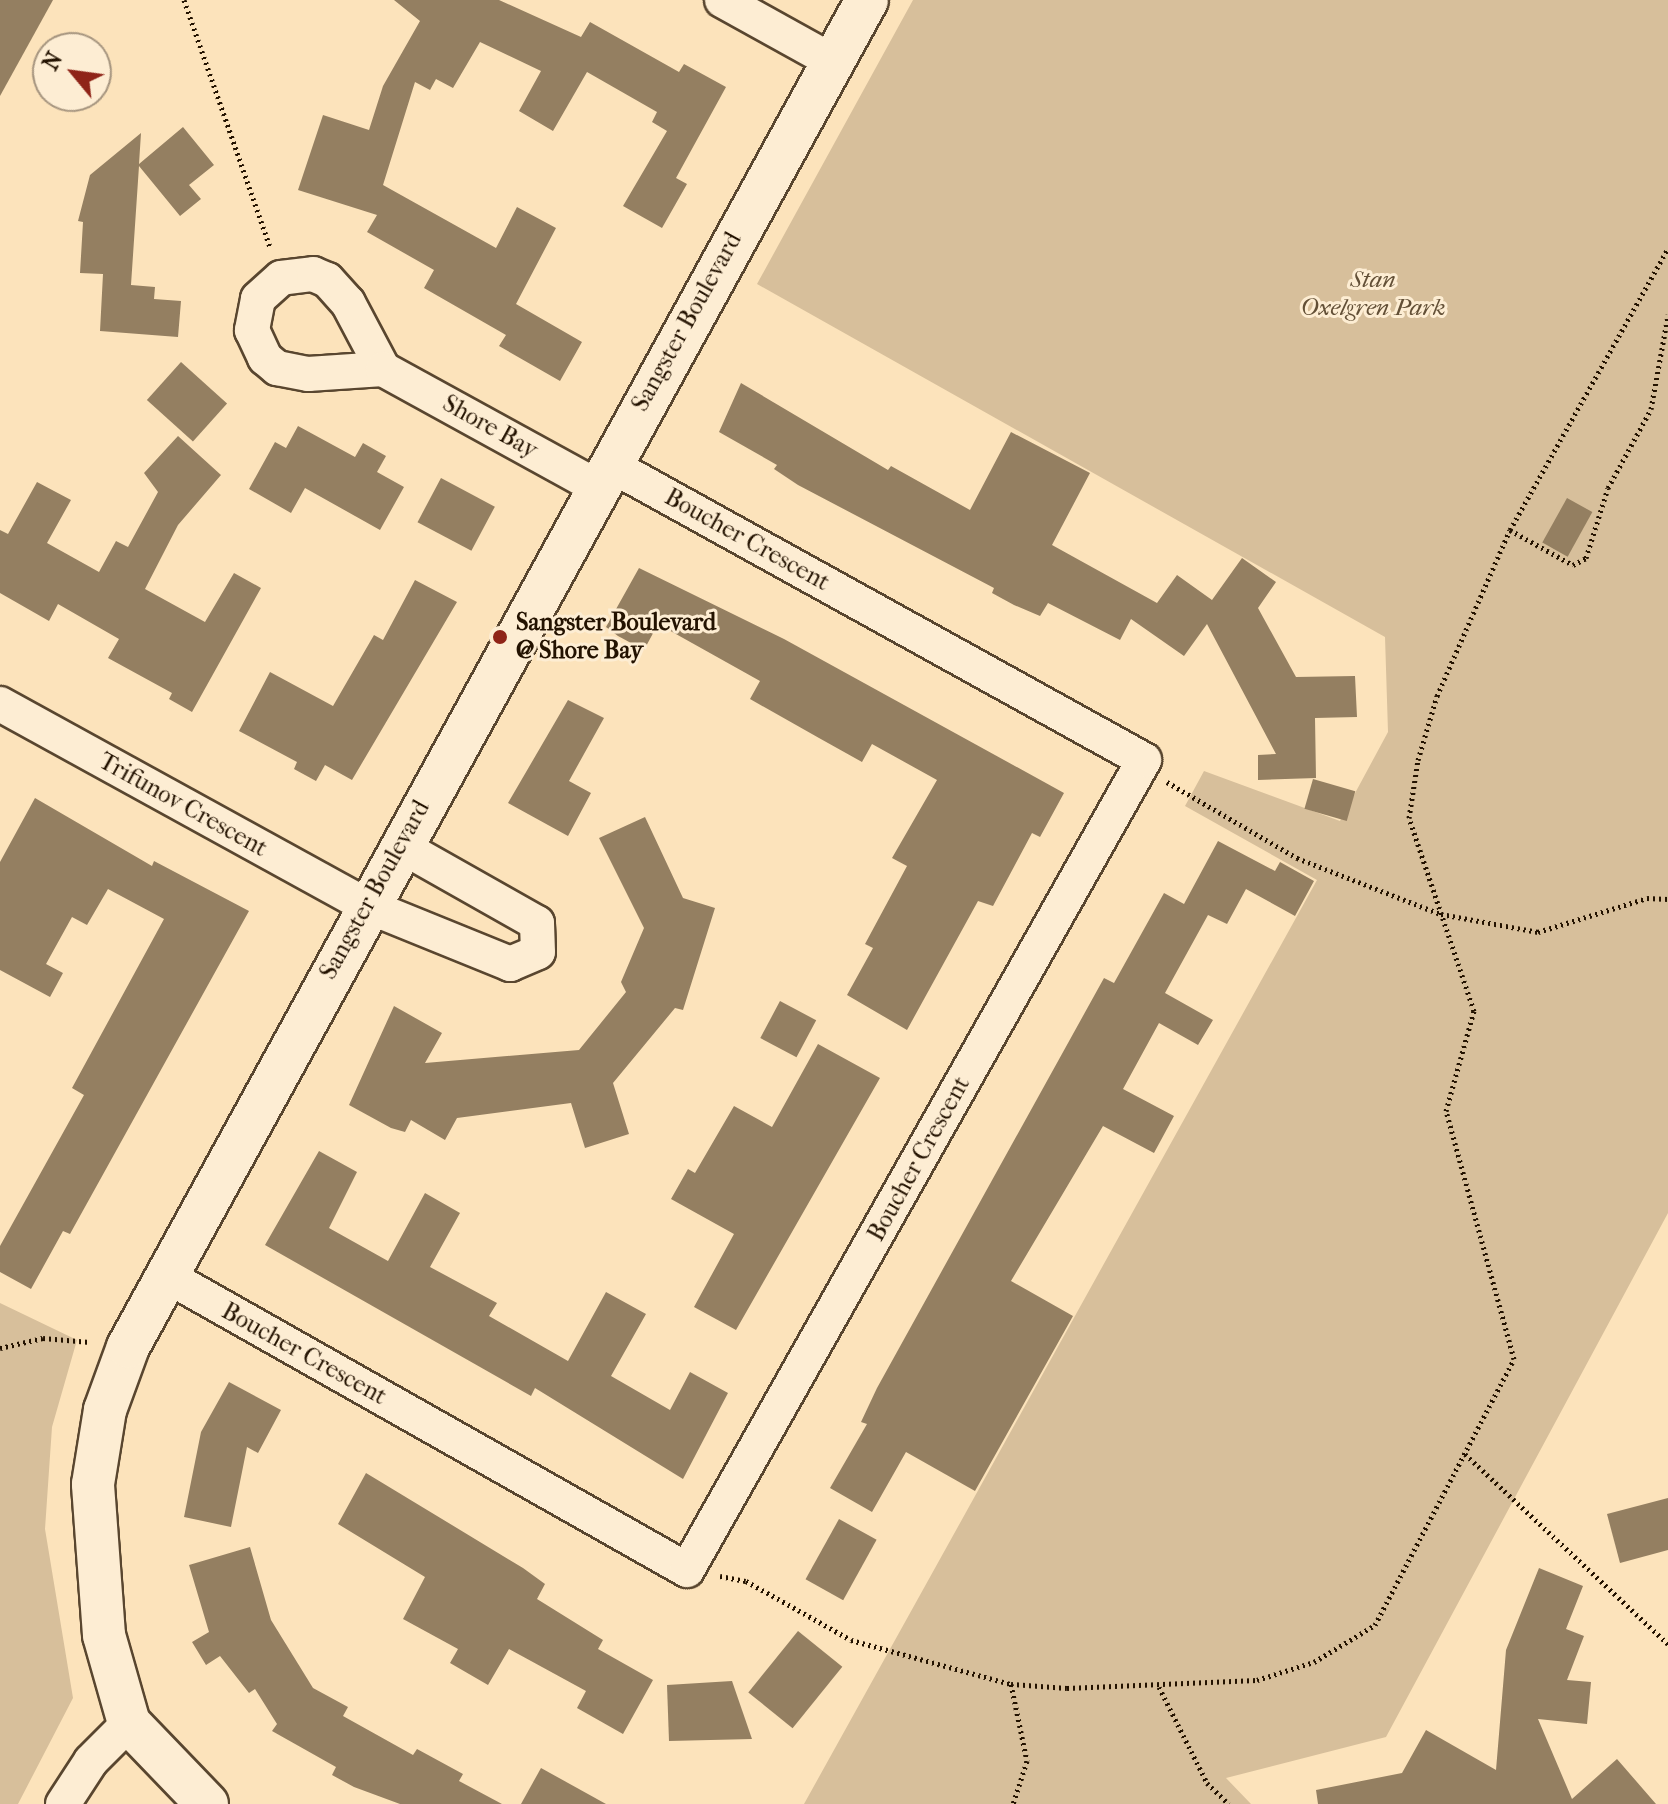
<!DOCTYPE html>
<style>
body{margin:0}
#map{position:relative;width:1668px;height:1804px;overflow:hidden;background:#fce3bb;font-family:"IM FELL French Canon",serif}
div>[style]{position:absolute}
.green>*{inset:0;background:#d7bf9b}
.building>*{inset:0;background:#947f61;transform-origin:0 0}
.path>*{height:5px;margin-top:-2.5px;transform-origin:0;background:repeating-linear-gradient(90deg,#231200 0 2px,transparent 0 6px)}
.roads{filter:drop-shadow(2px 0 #59462f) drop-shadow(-2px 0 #59462f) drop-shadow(0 2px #59462f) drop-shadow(0 -2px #59462f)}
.minor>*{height:34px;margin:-17px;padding:0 17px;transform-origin:17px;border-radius:17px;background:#fdedd3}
.tertiary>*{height:42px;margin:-21px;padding:0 21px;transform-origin:21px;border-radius:21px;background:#fdedd3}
.dots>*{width:22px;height:22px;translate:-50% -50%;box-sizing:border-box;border:4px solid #fdedd3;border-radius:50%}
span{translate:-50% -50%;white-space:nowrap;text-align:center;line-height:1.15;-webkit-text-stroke:6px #fdedd3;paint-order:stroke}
.park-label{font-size:24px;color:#624f36;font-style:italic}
.street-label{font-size:24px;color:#231200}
.poi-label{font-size:24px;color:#231200;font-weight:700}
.left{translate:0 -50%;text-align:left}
.north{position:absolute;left:32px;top:32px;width:80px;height:80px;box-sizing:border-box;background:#fdedd3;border:2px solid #a6957f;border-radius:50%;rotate:299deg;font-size:22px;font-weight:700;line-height:32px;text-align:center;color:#231200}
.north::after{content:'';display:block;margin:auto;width:28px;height:36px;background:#8f2418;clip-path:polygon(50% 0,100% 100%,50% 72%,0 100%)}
</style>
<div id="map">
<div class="green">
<i style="clip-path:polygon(913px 0,1668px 0,1668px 1213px,1386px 1737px,1226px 1778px,1251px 1804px,804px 1804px,1317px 880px,1185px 806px,1204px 771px,1340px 821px,1388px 732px,1385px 637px,757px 284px)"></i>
<i style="clip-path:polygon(0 1303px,77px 1340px,52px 1427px,45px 1529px,73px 1698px,18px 1804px,0 1804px)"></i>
</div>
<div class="building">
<i style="clip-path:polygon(0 0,53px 0,0 96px)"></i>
<i style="clip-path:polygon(394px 0,499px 0,581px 37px,590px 22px,679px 72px,684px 64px,726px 87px,676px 178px,687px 184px,662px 228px,623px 206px,667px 131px,652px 122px,657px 112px,587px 72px,553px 131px,519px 111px,541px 71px,480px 42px,453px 88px,436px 79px,430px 90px,415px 82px,383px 185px,496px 248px,517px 207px,556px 228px,516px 304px,582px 342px,560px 381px,499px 346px,506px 335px,424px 288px,434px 270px,367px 232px,377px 215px,298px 190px,323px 115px,369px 130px,383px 86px,420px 21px)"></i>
<i style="clip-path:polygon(183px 127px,214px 165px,189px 185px,201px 199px,180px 216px,139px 166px,131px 285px,155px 287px,154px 299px,181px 301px,178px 337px,100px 331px,103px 274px,80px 273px,83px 222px,78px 221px,90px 175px,141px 133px,139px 164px)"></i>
<i style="left:181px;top:362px;width:62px;height:51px;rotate:42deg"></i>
<i style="clip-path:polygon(741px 383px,888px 470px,891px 466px,970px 510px,1011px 432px,1090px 473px,1052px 545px,1157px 603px,1177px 575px,1212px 600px,1242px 558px,1276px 582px,1258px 608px,1296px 677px,1355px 676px,1357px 717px,1315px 718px,1316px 778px,1258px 780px,1258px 755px,1276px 754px,1207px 624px,1184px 656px,1131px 619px,1120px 640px,1048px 603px,1040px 616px,1014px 605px,992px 593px,994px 588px,798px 485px,774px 469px,777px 465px,719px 432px)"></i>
<i style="clip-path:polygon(298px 426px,355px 457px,363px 443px,386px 456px,377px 472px,404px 487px,380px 530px,305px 488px,291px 513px,249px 489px,275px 442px,286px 448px)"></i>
<i style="clip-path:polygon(178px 436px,221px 475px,178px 525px,145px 589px,205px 622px,234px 573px,261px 588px,192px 712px,169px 699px,172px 693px,108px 658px,119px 639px,58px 604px,49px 621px,0 593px,0 530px,8px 534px,37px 482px,71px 500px,47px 543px,99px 572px,116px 541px,128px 547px,158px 492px,144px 473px)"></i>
<i style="left:441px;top:478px;width:61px;height:50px;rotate:28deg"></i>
<i style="left:1567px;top:498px;width:29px;height:51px;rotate:29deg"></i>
<i style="clip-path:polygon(639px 568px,784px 639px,1064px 793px,1040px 837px,1032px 833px,993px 906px,978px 901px,907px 1030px,847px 995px,873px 948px,865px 944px,907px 866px,892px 858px,937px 780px,872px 744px,862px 762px,819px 738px,750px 699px,760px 681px,658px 624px,644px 650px,618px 636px,606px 627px)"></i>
<i style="clip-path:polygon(415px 580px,457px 602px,352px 780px,325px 765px,316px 781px,294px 769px,297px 762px,239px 731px,270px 672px,333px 706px,374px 635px,383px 640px)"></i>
<i style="clip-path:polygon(568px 700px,604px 718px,569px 781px,591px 793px,568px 836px,508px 803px)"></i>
<i style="left:1313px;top:779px;width:44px;height:31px;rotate:16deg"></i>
<i style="clip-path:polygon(35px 798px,152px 866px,154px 861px,249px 911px,70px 1234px,63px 1231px,31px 1289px,0 1272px,0 1246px,84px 1095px,72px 1088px,164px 919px,108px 889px,87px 925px,72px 917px,46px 964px,63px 973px,50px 997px,0 970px,0 862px)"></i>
<i style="clip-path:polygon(645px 817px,683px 898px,715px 908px,683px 1010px,675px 1008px,613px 1083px,629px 1134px,585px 1148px,571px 1103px,457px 1118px,445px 1140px,411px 1120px,405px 1132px,391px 1128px,349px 1105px,394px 1006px,442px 1033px,425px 1063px,579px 1050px,626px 992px,621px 982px,644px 928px,599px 838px)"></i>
<i style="clip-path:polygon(1218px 841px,1275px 871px,1280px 862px,1314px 881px,1295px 916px,1246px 889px,1227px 924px,1208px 915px,1165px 993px,1213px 1020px,1198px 1045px,1159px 1023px,1123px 1089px,1174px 1116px,1154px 1153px,1103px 1126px,1011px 1281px,1073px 1316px,975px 1491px,906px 1452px,872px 1512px,830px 1488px,867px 1424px,861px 1422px,877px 1388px,1104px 978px,1114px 983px,1164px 893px,1184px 904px)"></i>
<i style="left:780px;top:1001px;width:41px;height:42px;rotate:28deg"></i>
<i style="clip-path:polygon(818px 1044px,880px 1078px,736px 1330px,694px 1307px,734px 1234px,671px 1199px,688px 1169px,695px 1173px,734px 1106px,772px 1127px)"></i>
<i style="clip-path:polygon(319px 1151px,357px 1172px,329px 1228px,388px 1261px,425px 1193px,460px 1213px,430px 1267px,497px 1303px,489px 1316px,568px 1361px,606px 1292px,646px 1314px,611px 1376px,670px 1410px,690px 1372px,728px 1393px,683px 1479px,535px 1388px,531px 1396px,265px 1245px)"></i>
<i style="clip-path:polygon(229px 1382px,281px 1410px,258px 1453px,247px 1447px,231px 1527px,184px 1517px,201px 1432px)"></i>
<i style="clip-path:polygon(366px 1473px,523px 1568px,545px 1584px,537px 1599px,603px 1640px,598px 1649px,653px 1680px,623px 1734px,577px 1708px,586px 1691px,509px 1649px,488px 1685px,450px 1663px,458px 1649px,403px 1619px,425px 1577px,338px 1524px)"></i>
<i style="clip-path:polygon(1668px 1498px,1668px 1550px,1620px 1563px,1607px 1514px)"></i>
<i style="left:839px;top:1519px;width:43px;height:69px;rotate:29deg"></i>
<i style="clip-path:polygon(250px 1547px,271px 1620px,313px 1688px,348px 1707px,343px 1716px,413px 1755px,417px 1749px,463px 1774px,459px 1781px,502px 1804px,400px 1804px,354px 1787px,332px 1775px,336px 1767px,272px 1731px,277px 1724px,255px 1689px,249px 1693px,220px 1656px,206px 1665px,192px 1642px,209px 1632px,189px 1565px)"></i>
<i style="clip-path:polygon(1539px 1568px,1583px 1586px,1566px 1629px,1584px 1636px,1567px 1680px,1591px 1682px,1587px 1724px,1538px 1719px,1572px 1799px,1617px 1759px,1656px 1804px,1318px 1804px,1316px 1790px,1402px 1773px,1426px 1730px,1496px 1770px,1506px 1650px)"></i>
<i style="left:798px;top:1631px;width:57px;height:79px;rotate:39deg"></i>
<i style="clip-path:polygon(732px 1681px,752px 1739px,669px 1741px,667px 1685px)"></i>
<i style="clip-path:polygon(541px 1768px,606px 1804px,521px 1804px)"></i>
</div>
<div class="path">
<i style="left:184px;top:0;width:262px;rotate:70.8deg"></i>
<i style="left:1510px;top:530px;width:72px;rotate:29.1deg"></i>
<i style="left:1573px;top:565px;width:15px;rotate:-28deg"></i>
<i style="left:1586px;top:558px;width:73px;rotate:-72.6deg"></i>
<i style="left:1608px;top:488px;width:90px;rotate:-61.4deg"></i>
<i style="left:1651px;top:409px;width:96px;rotate:-79.7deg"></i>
<i style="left:1167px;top:782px;width:151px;rotate:30.3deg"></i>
<i style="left:1297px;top:858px;width:155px;rotate:21.3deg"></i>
<i style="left:1441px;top:914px;width:99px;rotate:10.5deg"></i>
<i style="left:1538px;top:932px;width:114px;rotate:-17.3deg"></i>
<i style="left:1647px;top:898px;width:21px;rotate:3deg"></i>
<i style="left:0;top:1348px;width:44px;rotate:-13.1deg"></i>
<i style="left:43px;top:1338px;width:47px;rotate:4.9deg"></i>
<i style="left:1465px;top:1454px;width:278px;rotate:43.1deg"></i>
<i style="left:720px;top:1576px;width:26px;rotate:11deg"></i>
<i style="left:746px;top:1581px;width:120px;rotate:29.3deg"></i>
<i style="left:851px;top:1640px;width:166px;rotate:15.4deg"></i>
<i style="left:1011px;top:1684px;width:56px;rotate:4.1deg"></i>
<i style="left:1067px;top:1688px;width:190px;rotate:-2.4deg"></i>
<i style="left:1257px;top:1680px;width:60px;rotate:-17.5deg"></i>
<i style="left:1314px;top:1662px;width:71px;rotate:-31.2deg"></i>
<i style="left:1375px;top:1625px;width:300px;rotate:-62.4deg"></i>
<i style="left:1514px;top:1359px;width:257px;rotate:-105.3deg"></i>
<i style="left:1446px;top:1111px;width:104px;rotate:-74.4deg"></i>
<i style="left:1474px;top:1011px;width:204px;rotate:-108.6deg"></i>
<i style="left:1409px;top:818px;width:59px;rotate:-81.2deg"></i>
<i style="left:1418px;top:760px;width:67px;rotate:-73.5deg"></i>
<i style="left:1437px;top:696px;width:181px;rotate:-66.3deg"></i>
<i style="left:1510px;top:530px;width:323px;rotate:-60.7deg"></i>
<i style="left:1011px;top:1684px;width:79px;rotate:78.3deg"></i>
<i style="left:1027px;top:1761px;width:45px;rotate:108deg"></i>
<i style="left:1159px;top:1687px;width:107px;rotate:63.4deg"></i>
<i style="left:1207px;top:1783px;width:30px;rotate:44deg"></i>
</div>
<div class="roads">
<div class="minor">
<i style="left:722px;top:0;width:126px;rotate:29deg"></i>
<i style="left:383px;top:369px;width:75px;rotate:-117.9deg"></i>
<i style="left:348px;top:303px;width:31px;rotate:-132deg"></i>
<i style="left:327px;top:280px;width:15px;rotate:-157deg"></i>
<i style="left:313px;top:274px;width:32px;rotate:173deg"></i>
<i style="left:281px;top:278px;width:31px;rotate:138deg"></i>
<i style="left:258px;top:299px;width:32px;rotate:101deg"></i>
<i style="left:252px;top:330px;width:31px;rotate:65deg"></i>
<i style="left:265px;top:358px;width:16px;rotate:40deg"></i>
<i style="left:277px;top:368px;width:32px;rotate:11deg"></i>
<i style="left:308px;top:374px;width:75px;rotate:-3.8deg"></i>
<i style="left:383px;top:369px;width:243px;rotate:28.8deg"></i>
<i style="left:0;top:704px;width:417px;rotate:28.8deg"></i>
<i style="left:365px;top:905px;width:157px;rotate:22.1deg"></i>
<i style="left:510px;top:964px;width:30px;rotate:-23deg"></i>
<i style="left:538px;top:952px;width:29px;rotate:-92deg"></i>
<i style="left:537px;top:923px;width:156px;rotate:-150.5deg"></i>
<i style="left:167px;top:1276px;width:597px;rotate:29.48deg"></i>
<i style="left:687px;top:1570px;width:930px;rotate:-60.57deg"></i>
<i style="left:1144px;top:760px;width:611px;rotate:-151.05deg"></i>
<i style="left:63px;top:1804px;width:51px;rotate:-56.9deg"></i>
<i style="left:91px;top:1761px;width:54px;rotate:-45deg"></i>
</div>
<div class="tertiary">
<i style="left:207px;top:1804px;width:112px;rotate:-133.9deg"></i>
<i style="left:129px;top:1723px;width:91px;rotate:-105.9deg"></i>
<i style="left:104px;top:1635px;width:151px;rotate:-94.2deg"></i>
<i style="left:93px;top:1484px;width:75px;rotate:-80.8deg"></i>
<i style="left:105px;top:1410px;width:67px;rotate:-69.9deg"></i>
<i style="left:128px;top:1347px;width:1536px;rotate:-61.25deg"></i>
</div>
</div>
<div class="dots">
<i style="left:500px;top:637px;background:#8f2418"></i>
</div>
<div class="park-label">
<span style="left:1373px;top:294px">Stan<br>Oxelgren Park</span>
</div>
<div class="street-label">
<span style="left:687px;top:322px;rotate:-61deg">Sangster Boulevard</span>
<span style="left:490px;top:427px;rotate:29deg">Shore Bay</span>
<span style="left:747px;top:540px;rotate:29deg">Boucher Crescent</span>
<span style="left:183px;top:805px;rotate:29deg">Trifunov Crescent</span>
<span style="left:375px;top:890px;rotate:-61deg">Sangster Boulevard</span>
<span style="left:919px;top:1159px;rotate:-61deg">Boucher Crescent</span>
<span style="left:304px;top:1354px;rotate:29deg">Boucher Crescent</span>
</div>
<div class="poi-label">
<span class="left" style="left:516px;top:637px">Sangster Boulevard<br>@ Shore Bay</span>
</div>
<div class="north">N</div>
</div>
